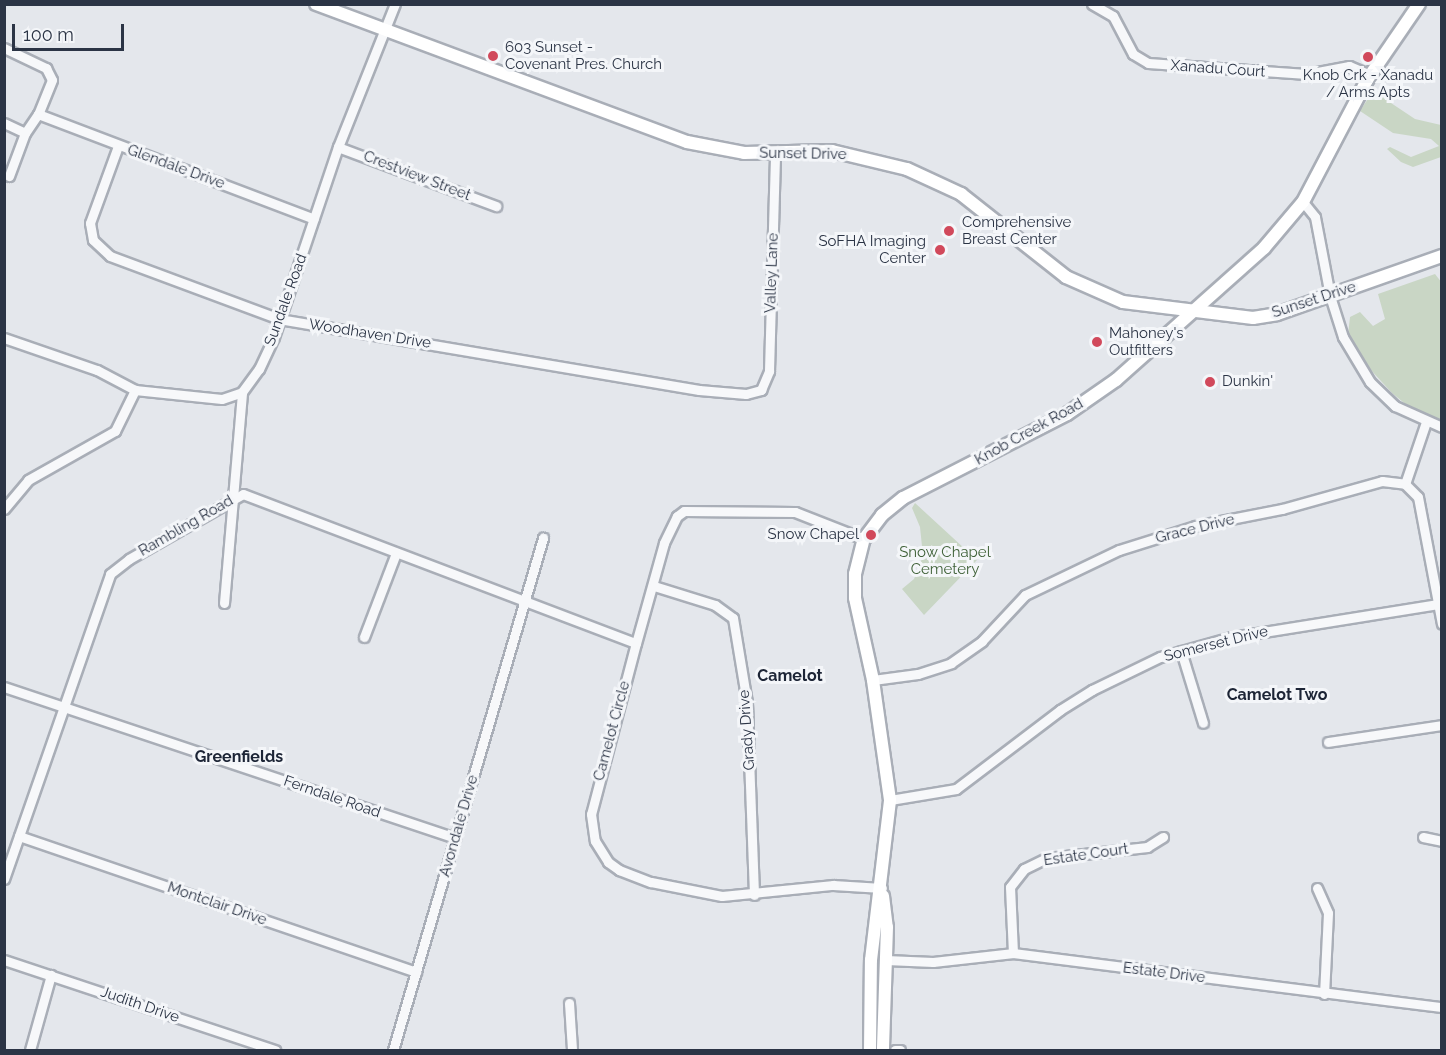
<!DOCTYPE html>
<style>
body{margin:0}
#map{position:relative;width:1446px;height:1055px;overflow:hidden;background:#e4e7ec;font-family:Raleway,sans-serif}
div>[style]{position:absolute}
.green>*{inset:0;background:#c9d6c5}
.roads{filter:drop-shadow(2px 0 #a9aeb7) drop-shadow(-2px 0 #a9aeb7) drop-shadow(0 2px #a9aeb7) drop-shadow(0 -2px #a9aeb7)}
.minor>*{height:9px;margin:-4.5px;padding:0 4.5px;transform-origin:4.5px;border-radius:4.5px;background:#f7f8fa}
.major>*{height:12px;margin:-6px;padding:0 6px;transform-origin:6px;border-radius:6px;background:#fff}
.dots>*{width:16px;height:16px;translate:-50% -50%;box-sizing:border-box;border:3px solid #f4f6f9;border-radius:50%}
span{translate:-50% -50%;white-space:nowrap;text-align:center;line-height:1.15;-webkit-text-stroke:6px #f4f6f9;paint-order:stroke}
.poi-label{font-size:15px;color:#2b3445}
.left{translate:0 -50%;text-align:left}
.right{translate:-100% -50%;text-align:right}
.street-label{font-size:15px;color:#2b3445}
.park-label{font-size:15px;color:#3f6138}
.neighbourhood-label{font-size:16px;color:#1d2536;font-weight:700}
.frame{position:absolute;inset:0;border:6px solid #2b3445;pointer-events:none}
.scale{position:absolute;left:12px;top:24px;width:112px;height:27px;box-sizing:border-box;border:3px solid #2b3445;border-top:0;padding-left:8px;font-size:18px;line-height:21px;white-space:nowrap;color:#2b3445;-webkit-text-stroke:4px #f4f6f9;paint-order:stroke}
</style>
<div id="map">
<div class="green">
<i style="clip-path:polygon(1373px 91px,1415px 119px,1441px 125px,1441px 157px,1413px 167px,1401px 162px,1387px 149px,1390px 147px,1411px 157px,1439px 146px,1431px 139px,1393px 133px,1360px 111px)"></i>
<i style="clip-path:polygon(1435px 274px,1442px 283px,1441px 421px,1409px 407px,1392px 393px,1370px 369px,1348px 335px,1350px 317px,1360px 312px,1373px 326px,1385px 319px,1378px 294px)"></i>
<i style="clip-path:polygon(915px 503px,977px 560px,924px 615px,902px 589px,914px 579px,923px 556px,920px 527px,912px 508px)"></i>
</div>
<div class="roads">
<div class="minor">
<i style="left:1092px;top:4px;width:24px;rotate:30deg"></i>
<i style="left:1113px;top:16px;width:43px;rotate:62.2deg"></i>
<i style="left:1133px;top:54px;width:17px;rotate:31deg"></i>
<i style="left:1148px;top:63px;width:159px;rotate:4deg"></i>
<i style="left:1307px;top:74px;width:43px;rotate:-10.8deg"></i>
<i style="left:1349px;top:66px;width:23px;rotate:23deg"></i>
<i style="left:4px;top:48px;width:47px;rotate:25.5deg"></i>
<i style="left:46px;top:68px;width:13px;rotate:63deg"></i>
<i style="left:52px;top:80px;width:37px;rotate:112deg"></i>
<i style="left:38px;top:114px;width:23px;rotate:124deg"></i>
<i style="left:25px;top:133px;width:46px;rotate:110.4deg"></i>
<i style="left:38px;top:114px;width:295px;rotate:20.8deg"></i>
<i style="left:4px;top:123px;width:23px;rotate:25deg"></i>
<i style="left:118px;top:146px;width:82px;rotate:110deg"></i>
<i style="left:90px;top:223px;width:17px;rotate:80deg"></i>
<i style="left:93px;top:240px;width:23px;rotate:43deg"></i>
<i style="left:110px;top:256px;width:180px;rotate:20.4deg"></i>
<i style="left:279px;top:319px;width:426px;rotate:9.6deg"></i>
<i style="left:699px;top:390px;width:47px;rotate:4.9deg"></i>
<i style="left:746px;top:394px;width:16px;rotate:-15deg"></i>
<i style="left:761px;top:390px;width:21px;rotate:-67deg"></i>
<i style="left:769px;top:371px;width:218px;rotate:-88.4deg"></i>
<i style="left:338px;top:147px;width:169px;rotate:20.5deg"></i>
<i style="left:1303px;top:202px;width:19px;rotate:51deg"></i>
<i style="left:1315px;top:217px;width:80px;rotate:79.2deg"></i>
<i style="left:1330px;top:296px;width:43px;rotate:72.4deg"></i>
<i style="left:1343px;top:337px;width:52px;rotate:59deg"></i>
<i style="left:1370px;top:382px;width:35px;rotate:44deg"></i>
<i style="left:1395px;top:406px;width:51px;rotate:24.1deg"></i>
<i style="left:4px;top:338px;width:98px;rotate:19deg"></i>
<i style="left:97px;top:370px;width:43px;rotate:27.8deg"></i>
<i style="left:135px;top:390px;width:87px;rotate:5.9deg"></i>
<i style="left:222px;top:399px;width:21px;rotate:-19deg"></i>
<i style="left:1405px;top:484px;width:65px;rotate:-71.3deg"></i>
<i style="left:4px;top:509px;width:38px;rotate:-50deg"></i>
<i style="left:28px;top:480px;width:100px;rotate:-29.4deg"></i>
<i style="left:115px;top:431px;width:46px;rotate:-64deg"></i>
<i style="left:864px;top:539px;width:74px;rotate:-158.6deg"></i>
<i style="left:795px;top:512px;width:111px;rotate:-179.5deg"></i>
<i style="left:684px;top:511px;width:9px;rotate:144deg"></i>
<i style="left:677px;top:516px;width:30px;rotate:116deg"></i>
<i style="left:664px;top:543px;width:104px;rotate:105.6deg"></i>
<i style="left:636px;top:643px;width:177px;rotate:104.7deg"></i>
<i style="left:591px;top:814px;width:27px;rotate:82deg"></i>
<i style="left:595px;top:841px;width:25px;rotate:58deg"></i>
<i style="left:608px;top:862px;width:14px;rotate:36deg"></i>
<i style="left:619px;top:870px;width:34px;rotate:21deg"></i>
<i style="left:651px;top:882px;width:72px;rotate:11.2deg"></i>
<i style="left:722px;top:896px;width:112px;rotate:-5.7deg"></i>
<i style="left:833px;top:885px;width:49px;rotate:3.5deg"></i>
<i style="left:654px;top:586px;width:64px;rotate:17.3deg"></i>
<i style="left:715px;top:605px;width:22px;rotate:36deg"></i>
<i style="left:733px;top:618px;width:86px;rotate:80.6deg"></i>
<i style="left:747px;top:703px;width:192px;rotate:87.9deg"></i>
<i style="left:224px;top:603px;width:212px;rotate:-85.1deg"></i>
<i style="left:242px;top:392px;width:29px;rotate:-54deg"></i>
<i style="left:259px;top:369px;width:35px;rotate:-65deg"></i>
<i style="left:274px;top:337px;width:200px;rotate:-71.4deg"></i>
<i style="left:338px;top:147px;width:154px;rotate:-68.3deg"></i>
<i style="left:364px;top:637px;width:90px;rotate:-69.1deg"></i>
<i style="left:1181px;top:651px;width:75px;rotate:73deg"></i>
<i style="left:873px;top:680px;width:45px;rotate:-7.6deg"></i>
<i style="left:918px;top:674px;width:35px;rotate:-18deg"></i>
<i style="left:951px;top:663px;width:38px;rotate:-35deg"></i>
<i style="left:982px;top:641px;width:63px;rotate:-46.9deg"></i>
<i style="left:1025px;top:595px;width:104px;rotate:-25.6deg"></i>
<i style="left:1119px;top:550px;width:80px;rotate:-17.5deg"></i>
<i style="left:1195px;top:526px;width:89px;rotate:-11.1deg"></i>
<i style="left:1282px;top:509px;width:104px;rotate:-15.6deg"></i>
<i style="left:1382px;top:481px;width:23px;rotate:7deg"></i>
<i style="left:1405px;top:484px;width:18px;rotate:45deg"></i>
<i style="left:1418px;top:497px;width:129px;rotate:79.3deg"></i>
<i style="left:4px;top:687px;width:476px;rotate:18.5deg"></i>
<i style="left:1328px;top:742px;width:115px;rotate:-8.5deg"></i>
<i style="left:890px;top:800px;width:67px;rotate:-9.5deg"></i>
<i style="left:956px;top:789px;width:131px;rotate:-37.2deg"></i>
<i style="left:1060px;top:710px;width:38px;rotate:-32deg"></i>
<i style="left:1092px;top:690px;width:76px;rotate:-25.9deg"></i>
<i style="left:1160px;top:657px;width:75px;rotate:-15.5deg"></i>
<i style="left:1232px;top:637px;width:209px;rotate:-9.1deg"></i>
<i style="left:19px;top:836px;width:420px;rotate:18.9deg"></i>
<i style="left:1423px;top:837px;width:19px;rotate:12deg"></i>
<i style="left:4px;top:879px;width:323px;rotate:-70.8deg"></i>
<i style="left:110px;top:574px;width:24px;rotate:-38deg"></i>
<i style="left:129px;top:559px;width:131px;rotate:-29.7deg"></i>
<i style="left:243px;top:494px;width:420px;rotate:20.8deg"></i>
<i style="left:1317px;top:888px;width:27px;rotate:66deg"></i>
<i style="left:1328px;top:913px;width:81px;rotate:92.8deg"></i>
<i style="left:1013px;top:953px;width:66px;rotate:-92.6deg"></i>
<i style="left:1010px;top:887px;width:23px;rotate:-52deg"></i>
<i style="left:1024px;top:869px;width:25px;rotate:-26deg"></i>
<i style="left:1047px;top:858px;width:101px;rotate:-6.3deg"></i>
<i style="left:1147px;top:847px;width:19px;rotate:-32deg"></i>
<i style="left:4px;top:960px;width:286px;rotate:18.4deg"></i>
<i style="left:886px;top:960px;width:47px;rotate:2.4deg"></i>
<i style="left:933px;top:962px;width:81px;rotate:-6.4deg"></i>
<i style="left:1013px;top:953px;width:432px;rotate:7.2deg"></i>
<i style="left:569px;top:1003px;width:47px;rotate:86.3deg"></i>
<i style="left:30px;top:1050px;width:78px;rotate:-74.4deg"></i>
<i style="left:393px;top:1050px;width:534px;rotate:-73.67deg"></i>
<i style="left:895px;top:1050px;width:5px"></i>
</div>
<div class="major">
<i style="left:316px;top:4px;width:396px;rotate:20.4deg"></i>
<i style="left:687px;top:142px;width:58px;rotate:10.9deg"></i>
<i style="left:744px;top:153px;width:88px;rotate:-1.3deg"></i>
<i style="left:832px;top:151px;width:77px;rotate:13.5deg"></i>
<i style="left:907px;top:169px;width:60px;rotate:24.8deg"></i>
<i style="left:961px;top:194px;width:134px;rotate:38.3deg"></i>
<i style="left:1066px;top:277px;width:62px;rotate:23.7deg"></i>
<i style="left:1123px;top:302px;width:131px;rotate:7deg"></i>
<i style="left:1253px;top:318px;width:24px;rotate:-9deg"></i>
<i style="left:1277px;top:314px;width:175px;rotate:-19.4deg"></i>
<i style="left:883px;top:896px;width:31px;rotate:83deg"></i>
<i style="left:887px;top:927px;width:123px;rotate:91.9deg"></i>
<i style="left:870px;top:1050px;width:90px;rotate:-89.4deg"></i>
<i style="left:871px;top:960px;width:161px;rotate:-83.2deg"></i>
<i style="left:890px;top:800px;width:121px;rotate:-98.1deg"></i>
<i style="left:873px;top:680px;width:84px;rotate:-102.4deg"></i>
<i style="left:855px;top:598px;width:24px;rotate:-90deg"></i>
<i style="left:855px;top:574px;width:36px;rotate:-76deg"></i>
<i style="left:864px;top:539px;width:30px;rotate:-53deg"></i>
<i style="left:882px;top:515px;width:27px;rotate:-39deg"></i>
<i style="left:903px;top:498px;width:184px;rotate:-27.1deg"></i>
<i style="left:1067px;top:414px;width:60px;rotate:-34.8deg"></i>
<i style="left:1116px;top:380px;width:198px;rotate:-41.7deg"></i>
<i style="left:1264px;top:248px;width:60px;rotate:-49.7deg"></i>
<i style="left:1303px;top:202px;width:138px;rotate:-62.3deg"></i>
<i style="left:1367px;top:80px;width:92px;rotate:-55.6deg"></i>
</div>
</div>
<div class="dots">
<i style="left:493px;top:56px;background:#d1495b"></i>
<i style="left:1368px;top:57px;background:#d1495b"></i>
<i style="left:949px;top:231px;background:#d1495b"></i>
<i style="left:940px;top:250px;background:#d1495b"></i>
<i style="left:1097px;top:342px;background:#d1495b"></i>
<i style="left:1210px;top:382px;background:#d1495b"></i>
<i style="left:871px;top:535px;background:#d1495b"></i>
</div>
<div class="poi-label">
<span class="left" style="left:505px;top:56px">603 Sunset -<br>Covenant Pres. Church</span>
<span style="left:1368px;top:84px">Knob Crk - Xanadu<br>/ Arms Apts</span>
<span class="left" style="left:962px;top:231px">Comprehensive<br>Breast Center</span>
<span class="right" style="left:926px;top:250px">SoFHA Imaging<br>Center</span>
<span class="left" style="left:1109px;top:342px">Mahoney's<br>Outfitters</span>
<span class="left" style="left:1222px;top:382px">Dunkin'</span>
<span class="right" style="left:859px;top:535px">Snow Chapel</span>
</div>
<div class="street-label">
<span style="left:1218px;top:69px;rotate:4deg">Xanadu Court</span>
<span style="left:803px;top:154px;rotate:1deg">Sunset Drive</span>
<span style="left:176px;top:167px;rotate:20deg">Glendale Drive</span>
<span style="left:417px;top:176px;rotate:21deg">Crestview Street</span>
<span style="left:772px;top:273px;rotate:-88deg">Valley Lane</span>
<span style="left:286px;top:300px;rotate:-70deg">Sundale Road</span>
<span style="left:1314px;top:300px;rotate:-18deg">Sunset Drive</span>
<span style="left:370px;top:334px;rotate:9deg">Woodhaven Drive</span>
<span style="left:1029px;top:432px;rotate:-29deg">Knob Creek Road</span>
<span style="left:186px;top:526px;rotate:-30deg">Rambling Road</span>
<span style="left:1195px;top:529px;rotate:-14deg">Grace Drive</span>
<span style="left:1216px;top:644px;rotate:-14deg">Somerset Drive</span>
<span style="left:747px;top:730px;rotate:-94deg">Grady Drive</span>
<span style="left:612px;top:731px;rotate:-75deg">Camelot Circle</span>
<span style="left:332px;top:797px;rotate:19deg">Ferndale Road</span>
<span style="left:459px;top:826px;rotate:-74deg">Avondale Drive</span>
<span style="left:1086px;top:855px;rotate:-8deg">Estate Court</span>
<span style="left:217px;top:904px;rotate:19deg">Montclair Drive</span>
<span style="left:1164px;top:973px;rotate:7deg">Estate Drive</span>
<span style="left:140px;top:1005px;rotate:19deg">Judith Drive</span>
</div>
<div class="park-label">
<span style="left:945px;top:561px">Snow Chapel<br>Cemetery</span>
</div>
<div class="neighbourhood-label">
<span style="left:790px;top:676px">Camelot</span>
<span style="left:1277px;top:695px">Camelot Two</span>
<span style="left:239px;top:757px">Greenfields</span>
</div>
<div class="frame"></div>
<div class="scale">100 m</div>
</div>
